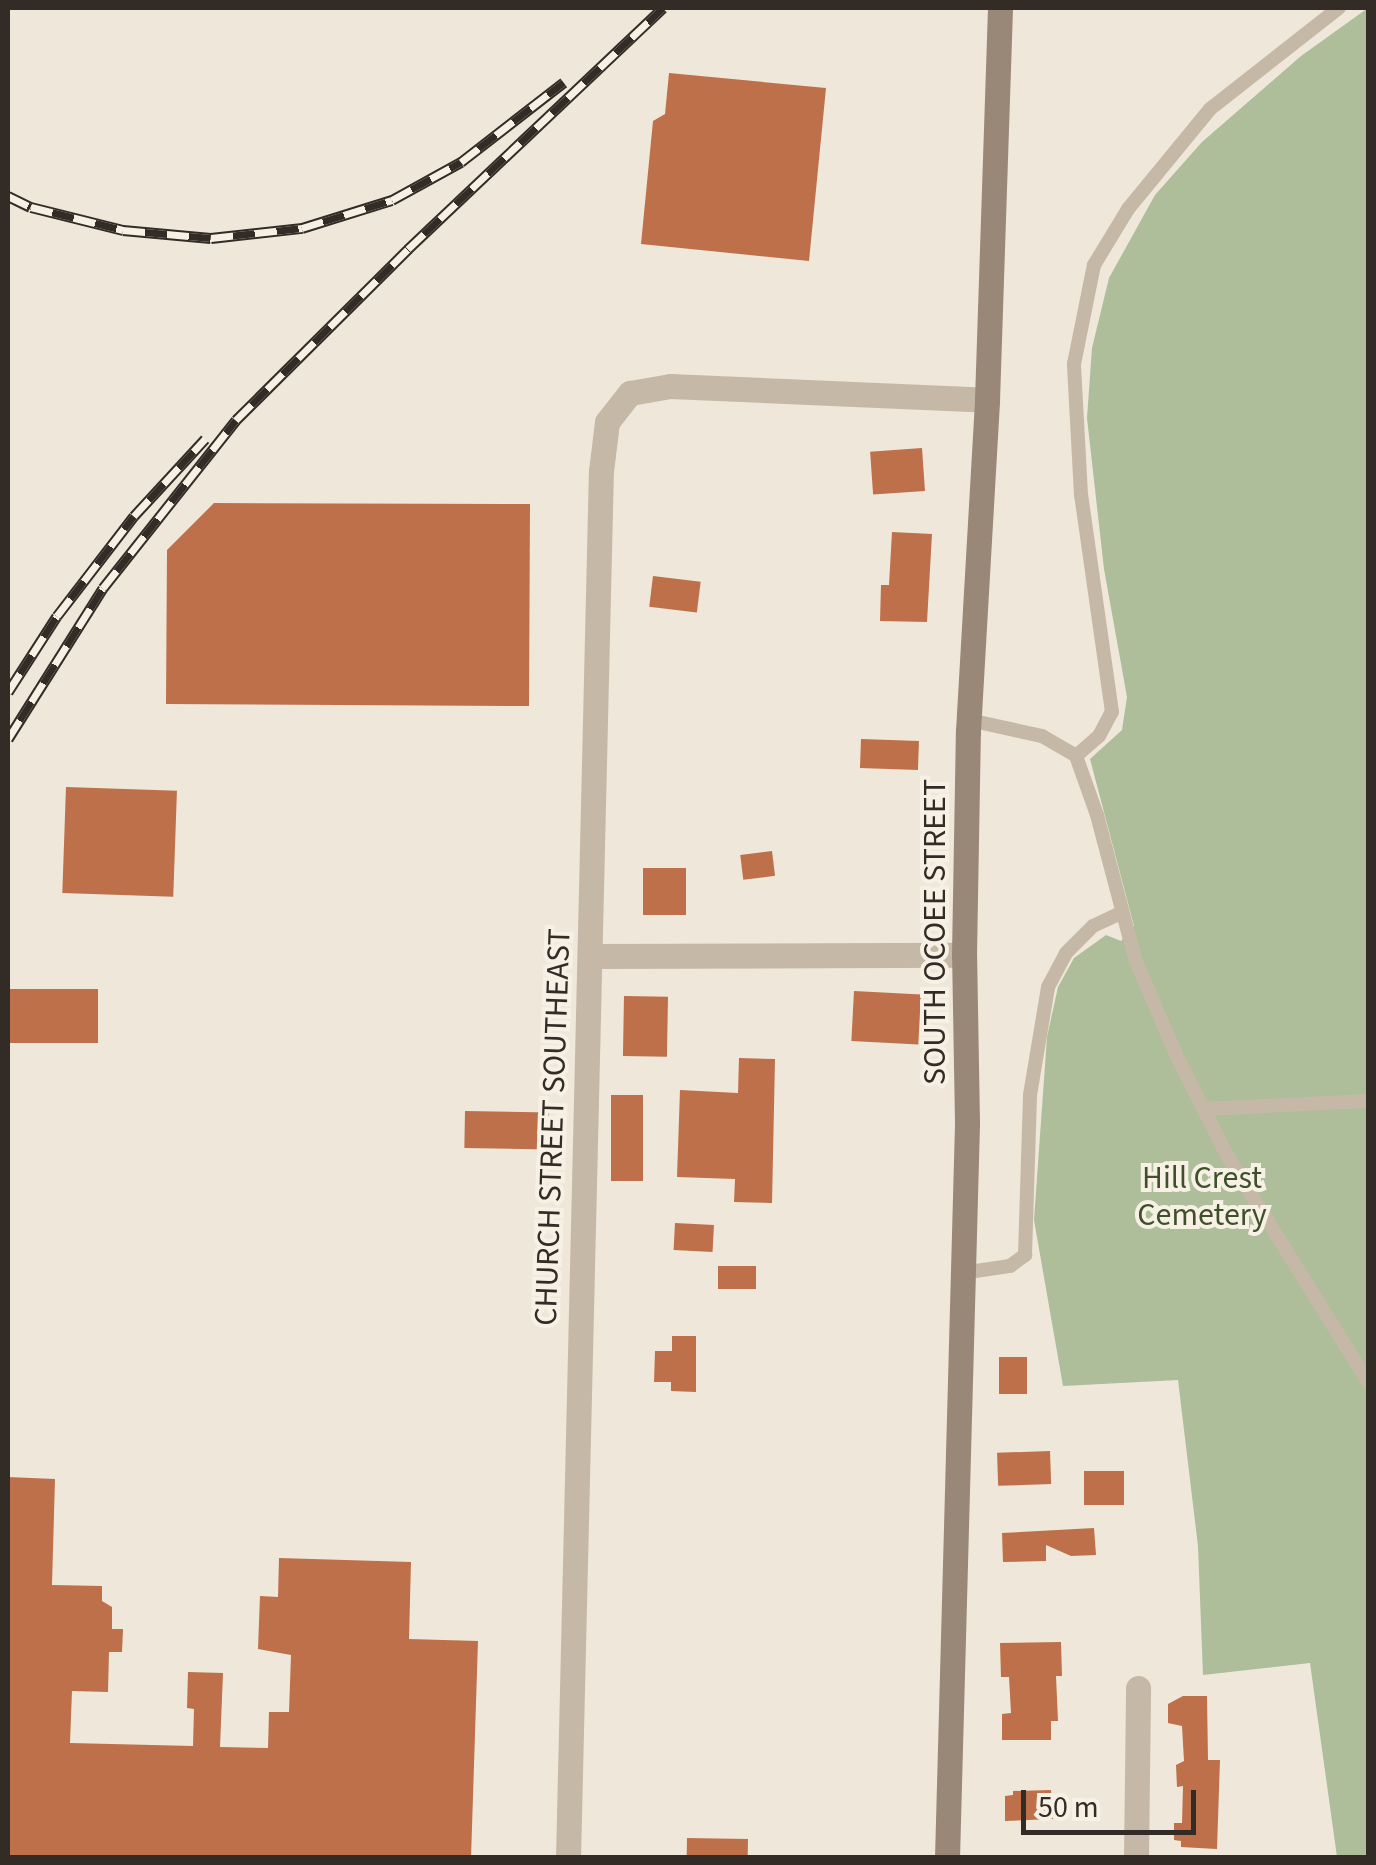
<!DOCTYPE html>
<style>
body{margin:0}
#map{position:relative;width:1376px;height:1865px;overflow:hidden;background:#efe7d9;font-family:"Source Sans 3",sans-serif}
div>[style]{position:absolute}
.green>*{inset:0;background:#aebd9a}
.building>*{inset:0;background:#bd7049;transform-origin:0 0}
.lane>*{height:14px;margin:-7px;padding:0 7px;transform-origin:7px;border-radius:7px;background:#c6b8a6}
.street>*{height:25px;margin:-12.5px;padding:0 12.5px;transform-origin:12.5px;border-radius:12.5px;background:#c6b8a6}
.secondary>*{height:25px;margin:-12.5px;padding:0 12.5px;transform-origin:12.5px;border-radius:12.5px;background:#998778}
.rail>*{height:11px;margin-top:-5.5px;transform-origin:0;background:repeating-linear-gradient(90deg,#f7f1e5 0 22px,#332c26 0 44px);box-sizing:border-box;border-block:2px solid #332c26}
span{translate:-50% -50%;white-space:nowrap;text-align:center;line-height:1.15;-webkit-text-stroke:8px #f7f1e5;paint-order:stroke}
.street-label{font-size:32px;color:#332c26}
.park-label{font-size:32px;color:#3f4f2c}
.frame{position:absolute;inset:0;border:10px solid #332c26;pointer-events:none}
.scale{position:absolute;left:1021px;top:1790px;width:175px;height:45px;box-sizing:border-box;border:5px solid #332c26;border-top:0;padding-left:12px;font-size:30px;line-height:35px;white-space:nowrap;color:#332c26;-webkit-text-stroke:8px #f7f1e5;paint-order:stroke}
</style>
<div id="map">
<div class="green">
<i style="clip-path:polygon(1368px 8px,1368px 1857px,1337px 1857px,1310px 1663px,1203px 1675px,1198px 1546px,1178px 1380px,1063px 1386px,1034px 1220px,1047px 1037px,1058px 987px,1074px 958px,1106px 935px,1121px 941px,1134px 926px,1090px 759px,1122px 730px,1127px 697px,1104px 569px,1087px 418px,1092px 348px,1109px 278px,1155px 195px,1202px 142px,1301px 56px)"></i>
</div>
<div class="building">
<i style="clip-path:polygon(669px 73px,826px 88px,809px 261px,641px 244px,653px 121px,665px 114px)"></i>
<i style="left:922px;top:448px;width:43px;height:52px;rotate:86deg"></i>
<i style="clip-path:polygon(214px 503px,530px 504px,529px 706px,166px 704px,167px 550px)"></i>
<i style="clip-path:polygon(892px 532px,932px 534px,927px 622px,880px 621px,881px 585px,889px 585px)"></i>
<i style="left:653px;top:576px;width:48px;height:31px;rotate:7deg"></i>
<i style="left:861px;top:739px;width:58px;height:29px;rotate:2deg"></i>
<i style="left:66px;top:787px;width:111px;height:106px;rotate:2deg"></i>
<i style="left:772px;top:851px;width:25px;height:32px;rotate:83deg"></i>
<i style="left:643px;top:868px;width:43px;height:47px"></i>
<i style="left:8px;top:989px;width:90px;height:54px"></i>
<i style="left:854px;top:991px;width:67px;height:50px;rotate:3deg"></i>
<i style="left:624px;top:996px;width:44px;height:60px;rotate:1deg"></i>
<i style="clip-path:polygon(739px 1058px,775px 1059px,772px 1203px,734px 1202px,735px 1179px,677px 1177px,680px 1090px,738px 1093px)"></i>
<i style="left:611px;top:1095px;width:32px;height:86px"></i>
<i style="left:465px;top:1111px;width:84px;height:37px;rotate:1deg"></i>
<i style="left:675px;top:1223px;width:39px;height:27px;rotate:3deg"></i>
<i style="left:718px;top:1266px;width:38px;height:23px"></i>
<i style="clip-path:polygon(672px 1336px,696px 1336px,696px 1392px,671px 1391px,671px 1382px,654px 1382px,655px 1351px,672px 1351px)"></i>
<i style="left:999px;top:1357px;width:28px;height:37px"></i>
<i style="left:1050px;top:1451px;width:33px;height:53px;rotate:88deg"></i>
<i style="left:1084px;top:1471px;width:40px;height:34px"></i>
<i style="clip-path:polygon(8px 1477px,55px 1479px,52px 1585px,102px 1586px,102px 1601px,112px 1607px,112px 1629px,123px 1629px,122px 1652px,109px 1652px,108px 1692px,72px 1691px,70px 1743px,193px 1746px,194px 1709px,187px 1708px,188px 1672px,223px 1673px,220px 1747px,268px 1748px,269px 1712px,289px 1712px,291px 1655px,258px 1649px,260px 1596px,278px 1597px,279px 1558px,411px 1562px,409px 1639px,478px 1641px,471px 1858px,8px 1858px)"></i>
<i style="clip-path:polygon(1094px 1528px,1096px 1555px,1071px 1556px,1046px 1545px,1046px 1561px,1003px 1562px,1002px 1533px)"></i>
<i style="clip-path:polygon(1061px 1642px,1062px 1676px,1056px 1676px,1058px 1721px,1051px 1721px,1051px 1740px,1002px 1740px,1002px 1714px,1011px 1713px,1009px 1677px,1001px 1677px,1000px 1643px)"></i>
<i style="clip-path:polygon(1183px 1696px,1207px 1696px,1208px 1760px,1220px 1760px,1217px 1849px,1181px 1847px,1181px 1841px,1174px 1840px,1174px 1823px,1182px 1823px,1183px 1786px,1177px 1787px,1176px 1765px,1184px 1761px,1182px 1726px,1168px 1723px,1168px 1704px)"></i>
<i style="clip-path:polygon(1051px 1790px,1053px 1819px,1005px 1821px,1005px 1796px,1013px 1795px,1013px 1791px)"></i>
<i style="left:687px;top:1838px;width:61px;height:20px;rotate:1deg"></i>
</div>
<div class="lane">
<i style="left:969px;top:720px;width:75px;rotate:12.4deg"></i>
<i style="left:1042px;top:736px;width:39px;rotate:30deg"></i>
<i style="left:1076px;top:756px;width:63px;rotate:70.4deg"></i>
<i style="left:1097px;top:815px;width:149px;rotate:75.2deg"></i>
<i style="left:1135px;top:959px;width:109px;rotate:66.7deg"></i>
<i style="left:1178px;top:1059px;width:110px;rotate:63deg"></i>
<i style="left:1228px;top:1157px;width:265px;rotate:58.1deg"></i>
<i style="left:1076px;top:756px;width:30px;rotate:-41deg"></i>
<i style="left:1099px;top:736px;width:27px;rotate:-62deg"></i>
<i style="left:1112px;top:712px;width:219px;rotate:-98.1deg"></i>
<i style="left:1081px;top:495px;width:131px;rotate:-93.1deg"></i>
<i style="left:1074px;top:364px;width:101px;rotate:-78.6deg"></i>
<i style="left:1094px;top:265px;width:66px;rotate:-58.7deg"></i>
<i style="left:1128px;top:209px;width:129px;rotate:-50.6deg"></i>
<i style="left:1210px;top:109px;width:164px;rotate:-38.1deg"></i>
<i style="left:1203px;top:1109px;width:165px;rotate:-2.8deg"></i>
<i style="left:962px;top:1273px;width:49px;rotate:-8.3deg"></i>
<i style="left:1010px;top:1266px;width:19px;rotate:-36deg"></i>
<i style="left:1025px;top:1255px;width:160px;rotate:-88.2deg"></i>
<i style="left:1030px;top:1095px;width:109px;rotate:-80.5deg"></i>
<i style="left:1048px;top:987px;width:38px;rotate:-62deg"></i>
<i style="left:1066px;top:953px;width:38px;rotate:-45deg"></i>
<i style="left:1093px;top:926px;width:31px;rotate:-25deg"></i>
</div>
<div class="street">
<i style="left:590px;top:956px;width:374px;rotate:-0.2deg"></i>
<i style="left:568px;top:1858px;width:1387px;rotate:-88.64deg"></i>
<i style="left:601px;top:471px;width:49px;rotate:-83deg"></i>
<i style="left:607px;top:422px;width:37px;rotate:-52deg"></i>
<i style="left:630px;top:393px;width:41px;rotate:-9.9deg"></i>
<i style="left:670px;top:386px;width:317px;rotate:2.5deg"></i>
<i style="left:1136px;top:1858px;width:170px;rotate:-89.3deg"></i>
</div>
<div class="secondary">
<i style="left:947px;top:1858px;width:736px;rotate:-88.44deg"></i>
<i style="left:967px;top:1122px;width:167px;rotate:-91deg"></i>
<i style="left:964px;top:955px;width:224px;rotate:-89deg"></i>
<i style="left:968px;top:731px;width:332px;rotate:-86.7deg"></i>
<i style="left:987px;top:400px;width:392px;rotate:-88.1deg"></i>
</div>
<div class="rail">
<i style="left:8px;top:196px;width:25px;rotate:26deg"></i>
<i style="left:31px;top:207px;width:95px;rotate:14deg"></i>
<i style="left:123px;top:230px;width:88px;rotate:5.2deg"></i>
<i style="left:211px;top:238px;width:92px;rotate:-6.3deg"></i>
<i style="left:302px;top:228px;width:94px;rotate:-17.3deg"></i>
<i style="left:392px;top:200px;width:79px;rotate:-28.8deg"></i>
<i style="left:461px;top:162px;width:130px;rotate:-37.8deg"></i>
<i style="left:8px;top:692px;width:90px;rotate:-57.2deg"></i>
<i style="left:57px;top:616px;width:126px;rotate:-52.4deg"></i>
<i style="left:134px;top:516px;width:105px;rotate:-47.3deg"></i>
<i style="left:8px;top:739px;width:178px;rotate:-57.8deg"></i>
<i style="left:103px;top:588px;width:214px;rotate:-51.6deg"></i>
<i style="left:236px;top:420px;width:243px;rotate:-44.8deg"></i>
<i style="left:408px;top:249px;width:351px;rotate:-43.4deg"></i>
</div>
<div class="street-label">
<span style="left:935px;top:932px;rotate:-90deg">SOUTH OCOEE STREET</span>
<span style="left:553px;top:1127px;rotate:-88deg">CHURCH STREET SOUTHEAST</span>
</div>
<div class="park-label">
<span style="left:1202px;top:1197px">Hill Crest<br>Cemetery</span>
</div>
<div class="frame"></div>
<div class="scale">50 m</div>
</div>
